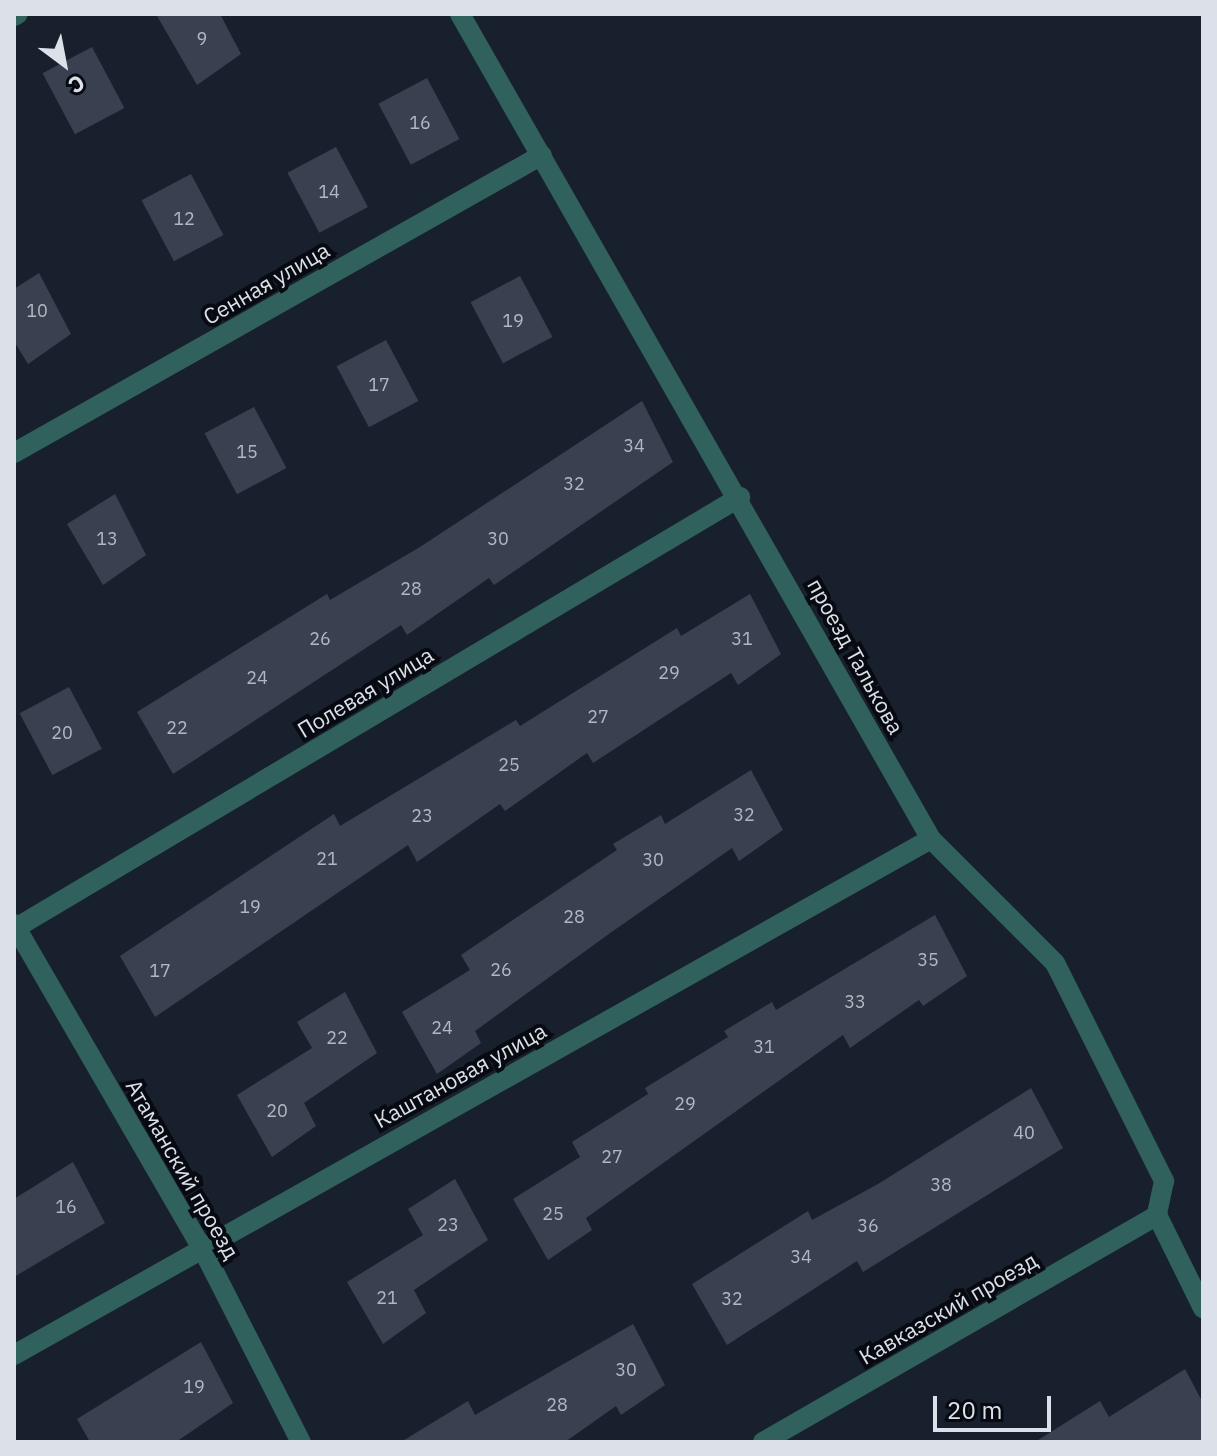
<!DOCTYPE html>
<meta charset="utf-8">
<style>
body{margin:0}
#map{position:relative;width:1217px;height:1456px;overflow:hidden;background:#19202d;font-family:"IBM Plex Sans",sans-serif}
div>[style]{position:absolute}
.building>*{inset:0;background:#394150;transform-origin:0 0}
.minor>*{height:20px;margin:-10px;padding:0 10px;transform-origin:10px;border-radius:10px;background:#30615d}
span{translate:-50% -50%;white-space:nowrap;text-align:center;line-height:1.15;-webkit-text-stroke:8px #070a10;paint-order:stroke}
.number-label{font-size:18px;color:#b2b8c3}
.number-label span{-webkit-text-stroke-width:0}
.street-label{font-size:22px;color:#dbe0e9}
.frame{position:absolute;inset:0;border:16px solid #dbe0e9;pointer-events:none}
.north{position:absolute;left:24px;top:24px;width:80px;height:80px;-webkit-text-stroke:6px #070a10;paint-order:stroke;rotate:148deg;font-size:22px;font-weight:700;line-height:32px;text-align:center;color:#dbe0e9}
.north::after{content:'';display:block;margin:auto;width:28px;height:36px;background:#dbe0e9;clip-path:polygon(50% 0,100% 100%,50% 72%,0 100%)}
.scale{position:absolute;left:933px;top:1396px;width:118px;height:36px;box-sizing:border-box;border:4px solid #dbe0e9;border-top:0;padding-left:10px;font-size:24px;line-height:28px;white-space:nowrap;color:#dbe0e9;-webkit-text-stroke:6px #070a10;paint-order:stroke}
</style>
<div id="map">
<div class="building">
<i style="clip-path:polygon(156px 14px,220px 14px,241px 54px,197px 85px)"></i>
<i style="left:92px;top:47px;width:69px;height:56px;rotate:62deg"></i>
<i style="left:427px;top:78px;width:69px;height:55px;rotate:62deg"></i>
<i style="left:336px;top:147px;width:68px;height:55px;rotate:62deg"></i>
<i style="left:191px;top:174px;width:69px;height:56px;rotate:62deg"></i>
<i style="clip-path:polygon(39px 273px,71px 334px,28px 364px,14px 341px,14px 289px)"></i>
<i style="left:520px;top:276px;width:69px;height:56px;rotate:62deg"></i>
<i style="left:386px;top:340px;width:69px;height:56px;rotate:62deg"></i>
<i style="clip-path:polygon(642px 401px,673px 462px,494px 585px,489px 578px,407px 635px,401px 625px,173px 774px,137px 712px,327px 594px,330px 600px,420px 547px)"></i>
<i style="left:254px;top:407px;width:69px;height:56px;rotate:62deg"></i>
<i style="clip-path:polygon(115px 494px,146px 555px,103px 585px,67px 524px)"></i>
<i style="clip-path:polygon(750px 594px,781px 654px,738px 685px,731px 673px,593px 763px,587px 753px,505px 811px,500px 804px,417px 862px,408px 845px,155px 1017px,120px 956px,334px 814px,340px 826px,516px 720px,520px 726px,677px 628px,681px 636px)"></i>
<i style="left:69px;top:687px;width:70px;height:56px;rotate:62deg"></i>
<i style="clip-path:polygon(751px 770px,783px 830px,739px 861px,732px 848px,613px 931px,475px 1031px,481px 1043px,437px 1074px,402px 1012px,470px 970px,461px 955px,617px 850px,613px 844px,661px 815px,665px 824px)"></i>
<i style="clip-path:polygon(935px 915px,967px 976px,923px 1006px,919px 1000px,850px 1048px,843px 1035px,586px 1218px,592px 1230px,548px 1260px,513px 1199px,580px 1157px,572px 1142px,648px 1094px,645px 1088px,728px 1037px,724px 1031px,772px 1002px,776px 1010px)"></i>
<i style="clip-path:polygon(345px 992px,377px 1053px,304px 1103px,316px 1126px,272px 1157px,237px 1095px,312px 1048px,297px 1022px)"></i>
<i style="clip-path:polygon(1031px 1088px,1063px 1148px,863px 1272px,857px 1261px,727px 1345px,692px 1284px,808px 1211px,812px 1220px,878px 1184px)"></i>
<i style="clip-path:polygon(73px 1162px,105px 1223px,14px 1277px,14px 1199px)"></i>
<i style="clip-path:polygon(455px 1179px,488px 1240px,414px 1290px,426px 1313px,383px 1344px,347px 1282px,423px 1235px,408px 1209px)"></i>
<i style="clip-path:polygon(633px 1324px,665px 1385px,621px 1415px,616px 1406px,565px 1442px,401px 1442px,468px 1401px,475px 1415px)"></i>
<i style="clip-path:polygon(201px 1342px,233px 1403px,176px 1442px,90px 1442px,77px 1419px)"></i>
<i style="clip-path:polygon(1185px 1369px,1203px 1403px,1203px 1442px,1035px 1442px,1100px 1401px,1109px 1417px)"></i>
</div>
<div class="minor">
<i style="left:460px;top:14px;width:950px;rotate:60.28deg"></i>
<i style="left:931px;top:839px;width:175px;rotate:45deg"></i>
<i style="left:1055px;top:963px;width:244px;rotate:63.4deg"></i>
<i style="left:1164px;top:1181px;width:35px;rotate:102deg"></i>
<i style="left:1157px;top:1215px;width:104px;rotate:63.7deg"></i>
<i style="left:14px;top:16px;width:4px;rotate:-27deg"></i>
<i style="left:14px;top:453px;width:606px;rotate:-29.44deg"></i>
<i style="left:14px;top:924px;width:375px;rotate:59.9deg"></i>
<i style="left:202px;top:1248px;width:218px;rotate:63deg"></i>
<i style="left:14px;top:929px;width:845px;rotate:-30.75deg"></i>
<i style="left:14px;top:1355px;width:1052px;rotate:-29.37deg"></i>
<i style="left:763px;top:1442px;width:455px;rotate:-29.9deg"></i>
</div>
<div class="number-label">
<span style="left:202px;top:39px">9</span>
<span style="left:420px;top:123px">16</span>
<span style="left:329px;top:192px">14</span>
<span style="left:184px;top:219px">12</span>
<span style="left:37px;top:311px">10</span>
<span style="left:513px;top:321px">19</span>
<span style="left:379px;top:385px">17</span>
<span style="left:634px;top:446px">34</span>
<span style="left:247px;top:452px">15</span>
<span style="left:574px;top:484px">32</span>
<span style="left:107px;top:539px">13</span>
<span style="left:498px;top:539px">30</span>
<span style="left:411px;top:589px">28</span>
<span style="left:320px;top:639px">26</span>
<span style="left:742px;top:639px">31</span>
<span style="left:669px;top:673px">29</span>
<span style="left:257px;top:678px">24</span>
<span style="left:598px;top:717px">27</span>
<span style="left:177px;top:728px">22</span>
<span style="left:62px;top:733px">20</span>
<span style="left:509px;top:765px">25</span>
<span style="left:744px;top:815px">32</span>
<span style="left:422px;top:816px">23</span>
<span style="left:327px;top:859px">21</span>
<span style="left:653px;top:860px">30</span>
<span style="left:250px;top:907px">19</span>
<span style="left:574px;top:917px">28</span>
<span style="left:928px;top:960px">35</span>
<span style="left:501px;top:970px">26</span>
<span style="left:160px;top:971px">17</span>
<span style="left:855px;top:1002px">33</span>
<span style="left:442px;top:1028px">24</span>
<span style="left:337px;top:1038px">22</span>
<span style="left:764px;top:1047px">31</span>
<span style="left:685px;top:1104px">29</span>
<span style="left:277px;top:1111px">20</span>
<span style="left:1024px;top:1133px">40</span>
<span style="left:612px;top:1157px">27</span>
<span style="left:941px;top:1185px">38</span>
<span style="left:66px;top:1207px">16</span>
<span style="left:553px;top:1214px">25</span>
<span style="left:448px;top:1225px">23</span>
<span style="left:868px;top:1226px">36</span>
<span style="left:801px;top:1257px">34</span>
<span style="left:387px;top:1298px">21</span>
<span style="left:732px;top:1299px">32</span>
<span style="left:626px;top:1370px">30</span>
<span style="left:194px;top:1387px">19</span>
<span style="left:557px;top:1405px">28</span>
</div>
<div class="street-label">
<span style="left:266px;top:283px;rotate:-30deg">Сенная улица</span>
<span style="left:856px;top:656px;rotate:61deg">проезд Талькова</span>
<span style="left:365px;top:692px;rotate:-31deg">Полевая улица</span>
<span style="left:460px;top:1075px;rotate:-29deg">Каштановая улица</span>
<span style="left:183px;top:1169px;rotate:60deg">Атаманский проезд</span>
<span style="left:948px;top:1308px;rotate:-30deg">Кавказский проезд</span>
</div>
<div class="frame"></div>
<div class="north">С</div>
<div class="scale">20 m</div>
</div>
